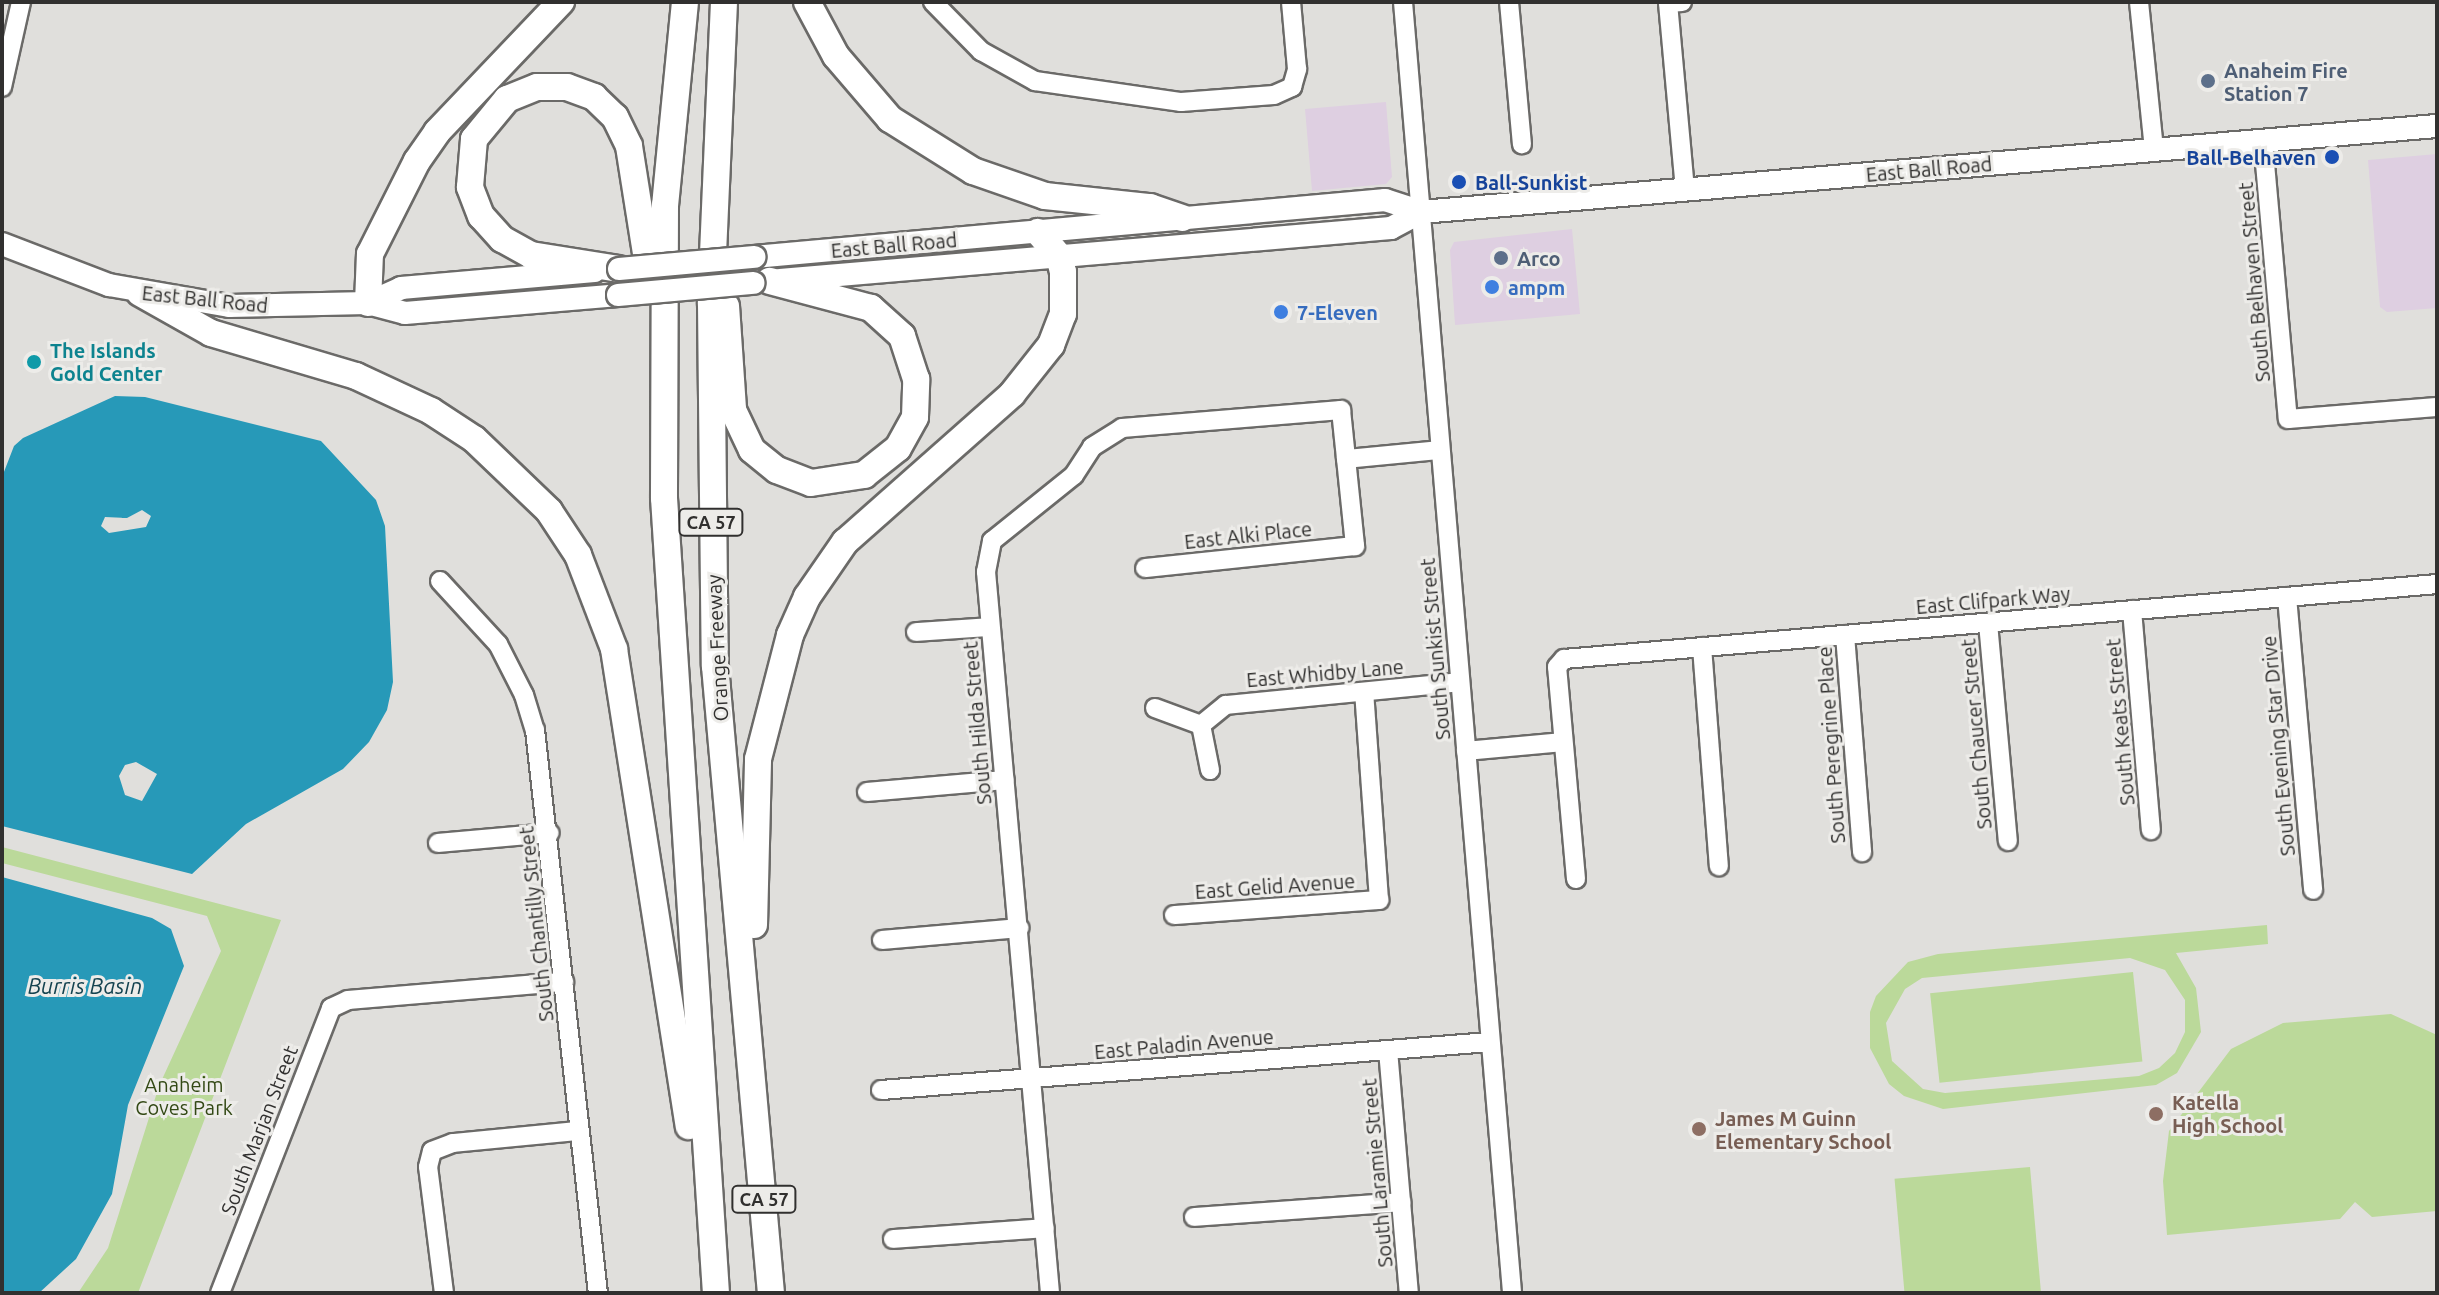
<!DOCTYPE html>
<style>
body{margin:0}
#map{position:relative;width:2439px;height:1295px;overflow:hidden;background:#e0dfdc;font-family:Ubuntu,sans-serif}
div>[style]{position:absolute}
.commercial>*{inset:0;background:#decfe1}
.green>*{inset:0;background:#bbd99a;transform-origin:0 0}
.water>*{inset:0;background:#2799b8}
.roads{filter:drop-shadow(2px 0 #6b6a68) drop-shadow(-2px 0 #6b6a68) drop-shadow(0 2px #6b6a68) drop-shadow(0 -2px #6b6a68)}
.minor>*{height:18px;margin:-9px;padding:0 9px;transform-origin:9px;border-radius:9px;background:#fff}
.major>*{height:22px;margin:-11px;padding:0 11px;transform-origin:11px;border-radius:11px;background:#fff}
.highway>*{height:26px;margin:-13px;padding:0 13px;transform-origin:13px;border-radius:13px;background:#fff}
.bridges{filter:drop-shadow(2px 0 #6b6a68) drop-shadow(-2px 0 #6b6a68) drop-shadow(0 2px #6b6a68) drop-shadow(0 -2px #6b6a68)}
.major-bridge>*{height:22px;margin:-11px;padding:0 11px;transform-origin:11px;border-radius:11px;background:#fff}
.dots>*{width:22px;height:22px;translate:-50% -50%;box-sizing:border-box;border:4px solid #edece9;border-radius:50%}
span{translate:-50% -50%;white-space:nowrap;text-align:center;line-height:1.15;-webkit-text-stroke:6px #edece9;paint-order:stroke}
.shield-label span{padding:2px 6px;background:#edece9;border:2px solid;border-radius:6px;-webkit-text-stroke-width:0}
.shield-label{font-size:18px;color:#31302f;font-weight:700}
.service-label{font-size:20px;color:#4e5e75;font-weight:700}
.left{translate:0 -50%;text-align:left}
.transit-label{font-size:20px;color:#164399;font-weight:700}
.right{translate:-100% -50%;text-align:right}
.street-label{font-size:20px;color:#31302f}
.shop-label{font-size:20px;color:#366cbe;font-weight:700}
.culture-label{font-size:20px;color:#0d838f;font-weight:700}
.park-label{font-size:20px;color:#334915}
.education-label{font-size:20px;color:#785e54;font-weight:700}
.water-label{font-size:22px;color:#144350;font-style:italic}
.frame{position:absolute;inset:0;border:4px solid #31302f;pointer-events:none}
</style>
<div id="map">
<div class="commercial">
<i style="clip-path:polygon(1386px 102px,1392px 177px,1386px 184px,1312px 191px,1305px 109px)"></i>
<i style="clip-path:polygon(2437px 154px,2437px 308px,2387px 312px,2380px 307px,2368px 160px)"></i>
<i style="clip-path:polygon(1572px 229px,1580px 314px,1455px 325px,1450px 250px,1454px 242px)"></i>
</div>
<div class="green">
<i style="clip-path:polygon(2px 847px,281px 920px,138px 1293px,78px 1293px,108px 1248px,159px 1086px,221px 951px,207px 916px,2px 863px)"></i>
<i style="clip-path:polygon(evenodd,2267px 925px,2268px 944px,2176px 953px,2196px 988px,2201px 1032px,2177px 1073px,2156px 1085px,1943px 1109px,1904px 1096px,1889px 1084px,1870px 1048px,1870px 1012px,1876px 996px,1908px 962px,1938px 954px,2267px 925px,2130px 958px,2165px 970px,2185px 1000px,2185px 1032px,2175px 1053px,2159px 1068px,2139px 1076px,1945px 1093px,1923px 1089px,1892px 1061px,1886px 1023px,1905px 989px,1922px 978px,2130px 958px)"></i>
<i style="left:2133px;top:972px;width:90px;height:204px;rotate:84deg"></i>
<i style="clip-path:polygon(2391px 1014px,2437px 1035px,2437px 1211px,2372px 1217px,2355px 1202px,2340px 1219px,2167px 1235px,2163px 1181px,2169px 1131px,2231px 1049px,2283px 1023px)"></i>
<i style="left:2030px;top:1167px;width:126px;height:136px;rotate:85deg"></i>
</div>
<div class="water">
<i style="clip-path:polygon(evenodd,115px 396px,145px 397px,321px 441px,376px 500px,385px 526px,393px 682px,387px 710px,369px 742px,343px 769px,246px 824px,192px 874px,2px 826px,2px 477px,14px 446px,23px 438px,115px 396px,142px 510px,151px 516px,146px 527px,109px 533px,101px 526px,105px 517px,127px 518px,142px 510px,115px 396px,136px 762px,157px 774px,142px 801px,125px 795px,119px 776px,125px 765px,136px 762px)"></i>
<i style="clip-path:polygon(2px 877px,152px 918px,171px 929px,184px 966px,128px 1105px,112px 1194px,76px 1259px,39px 1293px,2px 1293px)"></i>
</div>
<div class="roads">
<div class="minor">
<i style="left:933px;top:2px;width:69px;rotate:45.6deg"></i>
<i style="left:981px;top:51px;width:62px;rotate:29.1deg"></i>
<i style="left:1035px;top:81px;width:148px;rotate:8.2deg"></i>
<i style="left:1181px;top:102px;width:93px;rotate:-4.3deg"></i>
<i style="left:1274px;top:95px;width:20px;rotate:-24deg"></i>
<i style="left:1292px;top:87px;width:19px;rotate:-74deg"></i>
<i style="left:1297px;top:69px;width:67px;rotate:-95.1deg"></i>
<i style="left:1403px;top:2px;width:1296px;rotate:85.17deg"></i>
<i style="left:1509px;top:2px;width:143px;rotate:84.8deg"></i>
<i style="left:1682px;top:2px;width:14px;rotate:176deg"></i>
<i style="left:1668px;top:3px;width:187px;rotate:84.8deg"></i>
<i style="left:2139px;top:2px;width:149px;rotate:84.2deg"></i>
<i style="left:2px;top:87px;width:87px;rotate:-77.4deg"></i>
<i style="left:2263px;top:141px;width:279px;rotate:84.9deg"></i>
<i style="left:2288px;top:419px;width:149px;rotate:-4.6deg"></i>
<i style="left:1346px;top:459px;width:94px;rotate:-5.5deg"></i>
<i style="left:440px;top:581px;width:86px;rotate:47.4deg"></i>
<i style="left:498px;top:644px;width:57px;rotate:63deg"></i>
<i style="left:524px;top:695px;width:37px;rotate:73deg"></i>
<i style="left:535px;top:730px;width:567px;rotate:83.62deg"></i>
<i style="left:2287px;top:597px;width:294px;rotate:84.9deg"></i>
<i style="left:2132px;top:610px;width:221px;rotate:85.1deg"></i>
<i style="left:1988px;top:623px;width:219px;rotate:84.8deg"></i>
<i style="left:916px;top:632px;width:74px;rotate:-3.9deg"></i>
<i style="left:1845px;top:635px;width:218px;rotate:85.5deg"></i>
<i style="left:1702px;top:647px;width:220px;rotate:85.6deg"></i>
<i style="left:1155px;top:708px;width:49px;rotate:20.3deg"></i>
<i style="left:1201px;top:725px;width:46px;rotate:78.7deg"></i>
<i style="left:1201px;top:725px;width:32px;rotate:-39deg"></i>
<i style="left:1226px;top:705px;width:235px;rotate:-5.6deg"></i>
<i style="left:1466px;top:751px;width:97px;rotate:-5.3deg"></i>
<i style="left:867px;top:792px;width:138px;rotate:-5deg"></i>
<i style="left:438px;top:843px;width:112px;rotate:-5.1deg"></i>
<i style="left:1576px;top:879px;width:213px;rotate:-95.1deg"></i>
<i style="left:1557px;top:667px;width:11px;rotate:-49deg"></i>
<i style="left:1564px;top:659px;width:876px;rotate:-4.91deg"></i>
<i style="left:1174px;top:915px;width:206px;rotate:-4.2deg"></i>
<i style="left:1379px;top:900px;width:208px;rotate:-94.1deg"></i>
<i style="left:882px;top:940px;width:138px;rotate:-5deg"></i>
<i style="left:1388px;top:1050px;width:244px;rotate:85.1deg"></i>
<i style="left:881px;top:1090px;width:611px;rotate:-4.51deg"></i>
<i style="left:1194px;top:1217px;width:208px;rotate:-4.1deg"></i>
<i style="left:893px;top:1239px;width:152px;rotate:-4.1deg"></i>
<i style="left:220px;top:1293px;width:306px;rotate:-68.7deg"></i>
<i style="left:331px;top:1008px;width:19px;rotate:-25deg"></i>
<i style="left:348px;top:1000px;width:217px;rotate:-4.8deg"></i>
<i style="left:444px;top:1293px;width:127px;rotate:-97.2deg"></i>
<i style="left:428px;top:1167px;width:16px;rotate:-76deg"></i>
<i style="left:432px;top:1151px;width:22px;rotate:-21deg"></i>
<i style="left:453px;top:1143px;width:126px;rotate:-5.5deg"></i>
<i style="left:1050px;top:1293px;width:724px;rotate:-95.07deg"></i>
<i style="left:986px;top:572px;width:32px;rotate:-79deg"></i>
<i style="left:992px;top:541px;width:105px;rotate:-38.8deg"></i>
<i style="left:1074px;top:475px;width:33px;rotate:-57deg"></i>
<i style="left:1092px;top:447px;width:36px;rotate:-32deg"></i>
<i style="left:1122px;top:428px;width:220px;rotate:-4.7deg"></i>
<i style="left:1341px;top:410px;width:137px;rotate:84.1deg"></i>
<i style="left:1355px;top:546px;width:211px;rotate:174deg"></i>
</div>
<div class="major">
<i style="left:2px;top:244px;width:115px;rotate:21deg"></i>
<i style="left:109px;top:285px;width:122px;rotate:9.9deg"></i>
<i style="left:229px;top:306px;width:139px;rotate:-1.2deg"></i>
<i style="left:368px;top:303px;width:38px;rotate:15deg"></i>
<i style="left:405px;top:313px;width:214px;rotate:-4.8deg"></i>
<i style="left:754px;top:257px;width:634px;rotate:-5.16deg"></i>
<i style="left:1385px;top:200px;width:38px;rotate:18deg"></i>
<i style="left:780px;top:280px;width:613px;rotate:-4.86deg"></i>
<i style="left:1391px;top:228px;width:34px;rotate:-28deg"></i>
<i style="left:1421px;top:212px;width:1020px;rotate:-4.84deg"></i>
<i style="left:368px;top:303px;width:36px;rotate:-24deg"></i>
<i style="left:401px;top:288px;width:194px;rotate:-5deg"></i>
</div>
<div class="highway">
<i style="left:685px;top:2px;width:204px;rotate:95.6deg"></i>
<i style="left:665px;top:205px;width:293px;rotate:90.2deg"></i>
<i style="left:664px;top:498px;width:797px;rotate:86.26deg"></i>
<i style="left:724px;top:2px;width:302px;rotate:92.5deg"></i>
<i style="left:711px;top:304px;width:362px;rotate:89.4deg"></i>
<i style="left:715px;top:666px;width:629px;rotate:84.9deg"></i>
<i style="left:807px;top:2px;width:61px;rotate:61.8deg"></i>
<i style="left:836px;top:56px;width:83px;rotate:49.4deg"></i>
<i style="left:890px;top:119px;width:98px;rotate:32.1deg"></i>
<i style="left:973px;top:171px;width:76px;rotate:19.1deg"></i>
<i style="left:1045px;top:196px;width:106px;rotate:6deg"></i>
<i style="left:1150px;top:207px;width:34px;rotate:19deg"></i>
<i style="left:619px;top:269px;width:89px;rotate:-171deg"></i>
<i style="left:531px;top:255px;width:33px;rotate:-151deg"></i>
<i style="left:502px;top:239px;width:31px;rotate:-132deg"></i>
<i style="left:481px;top:216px;width:31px;rotate:-111deg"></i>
<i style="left:470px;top:187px;width:48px;rotate:-85.2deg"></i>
<i style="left:474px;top:139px;width:52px;rotate:-50.5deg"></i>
<i style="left:507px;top:99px;width:32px;rotate:-22deg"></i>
<i style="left:537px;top:87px;width:30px"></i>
<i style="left:567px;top:87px;width:29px;rotate:20deg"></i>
<i style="left:594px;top:97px;width:29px;rotate:44deg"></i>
<i style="left:615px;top:117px;width:32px;rotate:64deg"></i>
<i style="left:629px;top:146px;width:134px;rotate:81deg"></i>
<i style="left:140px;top:293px;width:81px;rotate:29.4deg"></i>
<i style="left:211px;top:333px;width:151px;rotate:16.5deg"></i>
<i style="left:356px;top:376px;width:83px;rotate:25deg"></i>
<i style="left:431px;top:411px;width:51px;rotate:33.1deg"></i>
<i style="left:474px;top:439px;width:104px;rotate:43.8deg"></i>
<i style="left:549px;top:511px;width:53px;rotate:56.6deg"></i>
<i style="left:578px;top:555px;width:101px;rotate:69deg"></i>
<i style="left:614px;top:649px;width:483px;rotate:81.1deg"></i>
<i style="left:368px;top:303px;width:49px;rotate:-87.7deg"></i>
<i style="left:370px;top:254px;width:104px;rotate:-63.2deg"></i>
<i style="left:417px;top:161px;width:35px;rotate:-55deg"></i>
<i style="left:437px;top:132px;width:180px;rotate:-46.4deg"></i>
<i style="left:726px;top:306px;width:104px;rotate:86.1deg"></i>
<i style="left:733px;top:410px;width:44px;rotate:64.6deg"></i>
<i style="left:752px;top:450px;width:32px;rotate:39deg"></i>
<i style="left:777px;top:470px;width:36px;rotate:21deg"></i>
<i style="left:811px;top:483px;width:54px;rotate:-8.6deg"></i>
<i style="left:864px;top:475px;width:43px;rotate:-38.5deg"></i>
<i style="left:898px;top:448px;width:35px;rotate:-61deg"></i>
<i style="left:915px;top:417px;width:38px;rotate:-88deg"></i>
<i style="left:916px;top:379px;width:45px;rotate:-108deg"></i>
<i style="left:902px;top:336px;width:42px;rotate:-137.9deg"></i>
<i style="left:871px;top:308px;width:105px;rotate:-165deg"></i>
<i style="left:754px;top:925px;width:166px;rotate:-88.6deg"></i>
<i style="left:758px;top:759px;width:128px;rotate:-75.5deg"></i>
<i style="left:790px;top:635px;width:42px;rotate:-65.9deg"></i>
<i style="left:807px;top:597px;width:67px;rotate:-55.4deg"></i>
<i style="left:845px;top:542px;width:223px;rotate:-41.5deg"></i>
<i style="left:1012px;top:394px;width:63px;rotate:-51.5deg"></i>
<i style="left:1051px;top:345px;width:33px;rotate:-69deg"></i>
<i style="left:1063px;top:314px;width:42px;rotate:-90deg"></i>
<i style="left:1063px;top:272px;width:16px;rotate:-104deg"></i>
<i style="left:1059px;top:256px;width:32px;rotate:-131deg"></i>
</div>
</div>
<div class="bridges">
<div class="major-bridge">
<i style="left:619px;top:269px;width:136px;rotate:-5.1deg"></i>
<i style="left:618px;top:295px;width:136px;rotate:-5.1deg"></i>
</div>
</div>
<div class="dots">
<i style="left:2208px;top:81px;background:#5c6f8a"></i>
<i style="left:2332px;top:157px;background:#1a4fb4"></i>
<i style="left:1459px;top:182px;background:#1a4fb4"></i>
<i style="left:1501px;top:258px;background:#5c6f8a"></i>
<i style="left:1492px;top:287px;background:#3f7fe0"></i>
<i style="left:1281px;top:312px;background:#3f7fe0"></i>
<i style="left:34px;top:362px;background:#0f9aa8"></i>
<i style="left:2156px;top:1114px;background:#8d6e63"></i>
<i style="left:1699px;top:1129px;background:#8d6e63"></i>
</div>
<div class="shield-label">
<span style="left:711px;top:522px">CA 57</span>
<span style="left:764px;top:1199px">CA 57</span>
</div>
<div class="service-label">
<span class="left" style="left:2224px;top:82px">Anaheim Fire<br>Station 7</span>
<span class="left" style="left:1517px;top:258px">Arco</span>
</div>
<div class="transit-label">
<span class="right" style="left:2316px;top:157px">Ball-Belhaven</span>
<span class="left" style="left:1475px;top:182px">Ball-Sunkist</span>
</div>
<div class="street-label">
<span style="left:1929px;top:169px;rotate:-5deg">East Ball Road</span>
<span style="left:894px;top:245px;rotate:-5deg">East Ball Road</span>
<span style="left:2254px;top:282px;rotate:-95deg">South Belhaven Street</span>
<span style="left:205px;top:299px;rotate:6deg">East Ball Road</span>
<span style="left:1248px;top:535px;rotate:-6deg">East Alki Place</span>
<span style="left:1993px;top:600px;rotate:-5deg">East Clifpark Way</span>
<span style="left:717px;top:648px;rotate:-93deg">Orange Freeway</span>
<span style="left:1435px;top:649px;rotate:-95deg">South Sunkist Street</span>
<span style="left:1325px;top:673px;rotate:-5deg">East Whidby Lane</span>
<span style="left:2120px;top:722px;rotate:-95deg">South Keats Street</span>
<span style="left:977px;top:723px;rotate:-95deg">South Hilda Street</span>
<span style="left:1976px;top:734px;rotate:-95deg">South Chaucer Street</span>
<span style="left:1831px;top:745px;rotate:-94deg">South Peregrine Place</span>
<span style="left:2278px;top:746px;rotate:-95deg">South Evening Star Drive</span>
<span style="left:1275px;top:886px;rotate:-4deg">East Gelid Avenue</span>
<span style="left:536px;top:924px;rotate:-96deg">South Chantilly Street</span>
<span style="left:1184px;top:1044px;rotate:-5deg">East Paladin Avenue</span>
<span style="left:259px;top:1130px;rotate:-69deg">South Marjan Street</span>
<span style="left:1377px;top:1173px;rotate:-95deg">South Laramie Street</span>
</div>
<div class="shop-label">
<span class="left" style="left:1508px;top:287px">ampm</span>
<span class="left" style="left:1297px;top:312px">7-Eleven</span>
</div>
<div class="culture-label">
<span class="left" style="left:50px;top:362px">The Islands<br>Gold Center</span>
</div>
<div class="park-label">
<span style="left:184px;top:1096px">Anaheim<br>Coves Park</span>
</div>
<div class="education-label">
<span class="left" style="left:2172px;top:1114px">Katella<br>High School</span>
<span class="left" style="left:1715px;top:1130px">James M Guinn<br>Elementary School</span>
</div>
<div class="water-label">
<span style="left:85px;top:986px">Burris Basin</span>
</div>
<div class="frame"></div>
</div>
